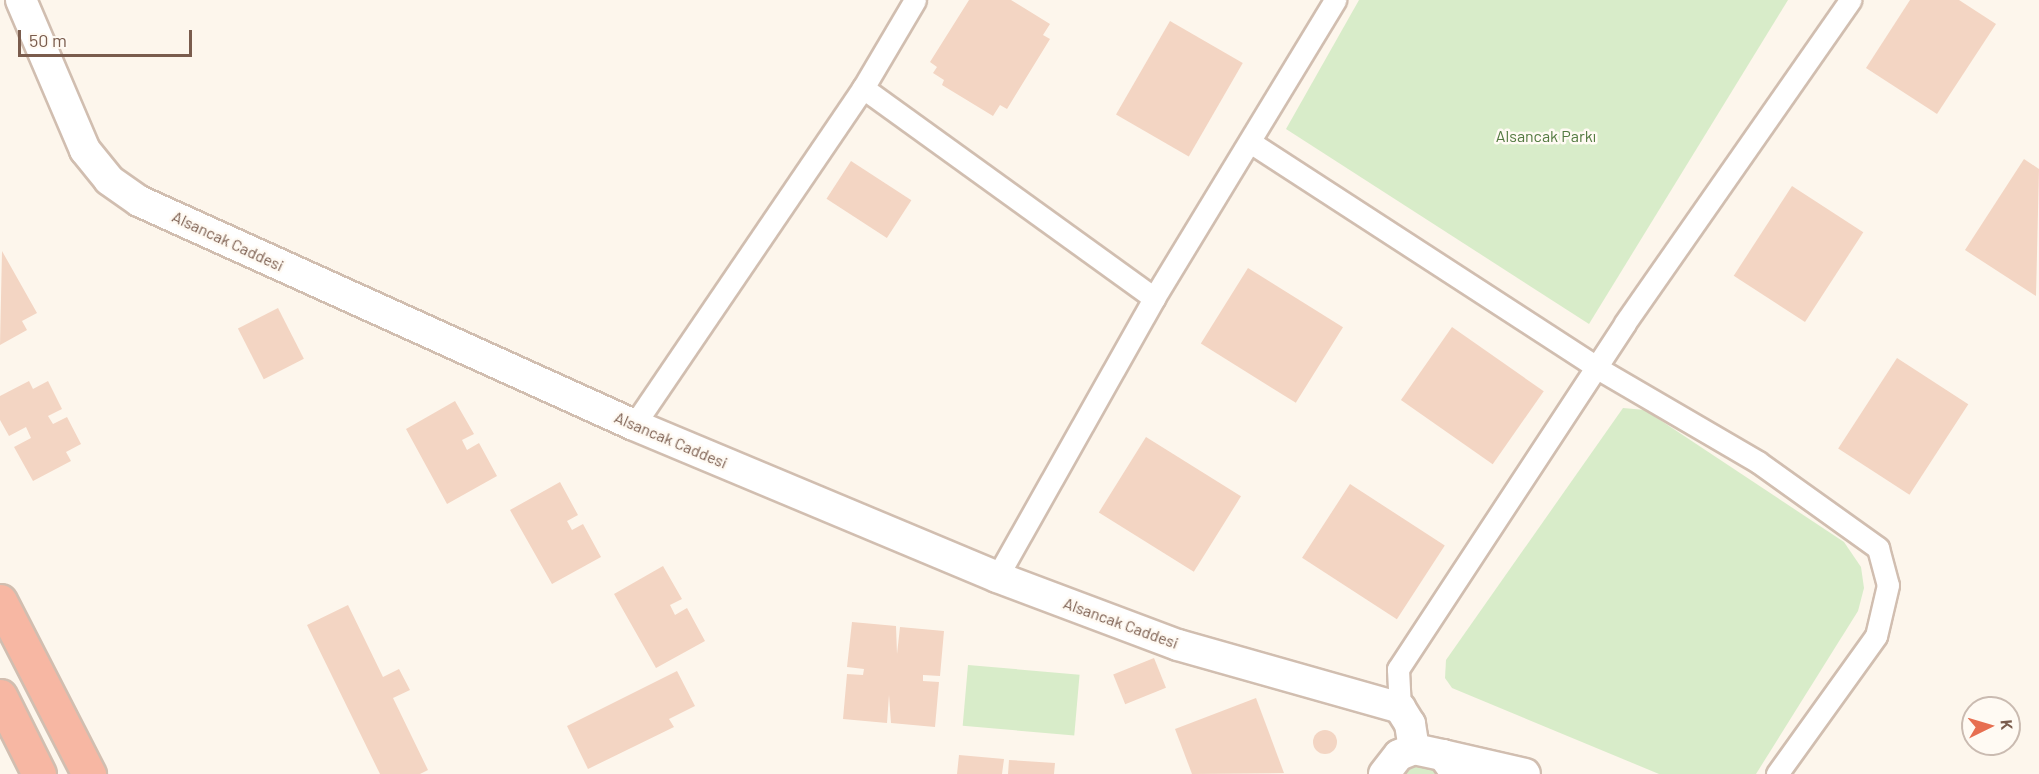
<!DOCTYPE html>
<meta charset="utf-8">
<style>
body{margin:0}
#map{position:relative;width:2039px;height:774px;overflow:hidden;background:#fdf6ec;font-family:Barlow,sans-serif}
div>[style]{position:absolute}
.green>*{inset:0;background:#d8ecc9;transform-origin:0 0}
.building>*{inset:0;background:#f3d5c3;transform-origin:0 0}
.round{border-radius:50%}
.roads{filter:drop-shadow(2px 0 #d1beb0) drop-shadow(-2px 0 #d1beb0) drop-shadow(0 2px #d1beb0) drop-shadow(0 -2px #d1beb0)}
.street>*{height:21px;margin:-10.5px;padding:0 10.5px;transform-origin:10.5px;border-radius:10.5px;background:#fff}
.secondary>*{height:30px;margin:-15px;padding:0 15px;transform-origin:15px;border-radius:15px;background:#fff}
.highway>*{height:33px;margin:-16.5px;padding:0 16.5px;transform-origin:16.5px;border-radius:16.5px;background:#f7b7a3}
span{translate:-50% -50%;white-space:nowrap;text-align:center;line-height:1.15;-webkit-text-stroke:5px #fffaf3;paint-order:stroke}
.park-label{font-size:16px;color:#537a41}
.street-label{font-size:16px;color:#7a5c4d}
.north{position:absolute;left:1961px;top:696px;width:60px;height:60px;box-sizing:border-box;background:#fffaf3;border:2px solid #cabbb1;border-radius:50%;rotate:85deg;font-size:16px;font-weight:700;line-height:24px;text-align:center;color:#7a5c4d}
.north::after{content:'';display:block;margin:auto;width:21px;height:27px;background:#e76f51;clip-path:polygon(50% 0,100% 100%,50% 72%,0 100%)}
.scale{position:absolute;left:18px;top:30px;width:174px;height:27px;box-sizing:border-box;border:3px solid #7a5c4d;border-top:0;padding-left:8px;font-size:18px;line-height:21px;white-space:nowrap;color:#7a5c4d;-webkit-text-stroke:4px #fffaf3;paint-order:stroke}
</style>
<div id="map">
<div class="green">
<i style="clip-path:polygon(1359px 0,1788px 0,1589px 324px,1286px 129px)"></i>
<i style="clip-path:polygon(1623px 408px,1645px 410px,1844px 542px,1861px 567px,1864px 588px,1858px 611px,1756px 774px,1659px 774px,1452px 688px,1445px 678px,1446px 660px)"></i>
<i style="left:968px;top:665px;width:112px;height:61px;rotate:5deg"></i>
<i style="clip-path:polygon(1424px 760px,1443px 774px,1398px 774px,1400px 771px)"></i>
</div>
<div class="building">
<i style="clip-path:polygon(969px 0,1011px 0,1050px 24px,1043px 35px,1050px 39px,1007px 109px,1000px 105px,993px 116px,942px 85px,944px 80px,933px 73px,937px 67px,930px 62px)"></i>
<i style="clip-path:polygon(1910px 0,1959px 0,1996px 24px,1937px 114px,1866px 68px)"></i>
<i style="left:1170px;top:21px;width:84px;height:108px;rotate:30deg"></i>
<i style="clip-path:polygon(2024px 159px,2039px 169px,2036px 296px,1965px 250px)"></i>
<i style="left:851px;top:161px;width:72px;height:45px;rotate:33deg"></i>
<i style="left:1792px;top:186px;width:85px;height:107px;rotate:33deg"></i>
<i style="clip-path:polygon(2px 251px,37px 313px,22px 321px,27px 330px,0 345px)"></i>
<i style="left:1248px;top:268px;width:112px;height:89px;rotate:32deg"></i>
<i style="left:278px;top:308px;width:57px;height:45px;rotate:63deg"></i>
<i style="left:1452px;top:327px;width:112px;height:89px;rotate:35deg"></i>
<i style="left:1897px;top:358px;width:85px;height:108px;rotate:33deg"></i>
<i style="clip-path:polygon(29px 381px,33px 389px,48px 381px,62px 409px,48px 416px,53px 424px,67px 417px,81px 444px,66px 452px,71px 461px,33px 481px,14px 447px,31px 438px,26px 427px,9px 436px,0 420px,0 396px)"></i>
<i style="clip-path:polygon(455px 401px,474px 434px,462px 440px,467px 450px,479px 443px,497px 476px,447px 504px,406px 429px)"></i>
<i style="left:1146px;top:437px;width:112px;height:89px;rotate:32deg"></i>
<i style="clip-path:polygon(560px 482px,578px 515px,567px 521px,572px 530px,583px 524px,601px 557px,552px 584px,510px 510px)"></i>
<i style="left:1350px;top:484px;width:113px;height:88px;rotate:33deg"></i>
<i style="clip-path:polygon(663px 566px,682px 599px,670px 605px,675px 615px,687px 608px,705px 641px,656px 668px,614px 594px)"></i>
<i style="clip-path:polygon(348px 605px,383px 677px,399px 669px,410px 690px,393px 698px,428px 770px,420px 774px,380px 774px,307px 625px)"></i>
<i style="clip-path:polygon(852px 622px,896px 626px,897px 654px,900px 627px,944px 631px,940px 676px,923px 675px,923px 681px,939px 682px,935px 727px,891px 723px,889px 695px,887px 723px,843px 719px,847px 674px,863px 675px,864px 669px,847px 667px)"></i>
<i style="left:1154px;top:658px;width:32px;height:44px;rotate:68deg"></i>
<i style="clip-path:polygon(677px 671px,695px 706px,669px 719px,674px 727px,588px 769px,567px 726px)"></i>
<i style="clip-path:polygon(1256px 698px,1284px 773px,1192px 774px,1175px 729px)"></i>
<i class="round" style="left:1313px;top:730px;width:24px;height:24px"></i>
<i style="clip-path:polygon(959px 755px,1004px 759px,1002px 774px,957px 774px)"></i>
<i style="clip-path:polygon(1009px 760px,1055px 763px,1054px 774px,1008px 774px)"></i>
</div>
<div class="roads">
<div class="street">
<i style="left:863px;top:88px;width:359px;rotate:35.8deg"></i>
<i style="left:1250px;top:142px;width:416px;rotate:33deg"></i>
<i style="left:1599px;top:369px;width:184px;rotate:30.3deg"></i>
<i style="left:1758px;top:462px;width:148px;rotate:35.6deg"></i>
<i style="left:1878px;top:548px;width:38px;rotate:75deg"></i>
<i style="left:1888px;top:585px;width:52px;rotate:103.2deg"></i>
<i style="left:1876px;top:636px;width:170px;rotate:125.7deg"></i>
<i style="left:634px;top:425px;width:407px;rotate:-55.8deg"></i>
<i style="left:863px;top:88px;width:102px;rotate:-59.4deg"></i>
<i style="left:997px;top:577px;width:320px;rotate:-60.6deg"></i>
<i style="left:1154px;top:298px;width:349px;rotate:-58.7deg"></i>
<i style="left:1400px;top:708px;width:39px;rotate:-93deg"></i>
<i style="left:1398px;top:669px;width:414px;rotate:-56.7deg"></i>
<i style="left:1625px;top:323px;width:394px;rotate:-55.1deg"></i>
</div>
<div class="secondary">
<i style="left:21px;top:0;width:163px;rotate:66.9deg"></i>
<i style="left:85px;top:150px;width:38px;rotate:51deg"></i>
<i style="left:109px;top:180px;width:37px;rotate:35deg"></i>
<i style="left:139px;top:201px;width:543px;rotate:24.35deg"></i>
<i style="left:634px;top:425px;width:394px;rotate:22.7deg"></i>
<i style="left:997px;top:577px;width:193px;rotate:20.6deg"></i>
<i style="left:1178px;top:645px;width:231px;rotate:15.8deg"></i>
<i style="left:1400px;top:708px;width:19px;rotate:58deg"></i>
<i style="left:1410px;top:724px;width:25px;rotate:81deg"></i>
<i style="left:1443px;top:755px;width:84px;rotate:13deg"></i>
<i style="left:1384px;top:774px;width:24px;rotate:-52deg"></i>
<i style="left:1399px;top:755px;width:16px;rotate:-22deg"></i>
<i style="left:1414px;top:749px;width:30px;rotate:12deg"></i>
<i style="left:1443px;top:755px;width:24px;rotate:54deg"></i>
</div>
<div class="highway">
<i style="left:0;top:601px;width:195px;rotate:62.8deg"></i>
<i style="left:0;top:696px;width:87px;rotate:63.4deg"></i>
</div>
</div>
<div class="park-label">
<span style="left:1546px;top:136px">Alsancak Parkı</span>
</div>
<div class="street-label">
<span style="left:228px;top:241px;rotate:25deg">Alsancak Caddesi</span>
<span style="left:671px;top:440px;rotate:23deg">Alsancak Caddesi</span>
<span style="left:1121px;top:623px;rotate:20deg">Alsancak Caddesi</span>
</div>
<div class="north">K</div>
<div class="scale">50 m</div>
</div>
